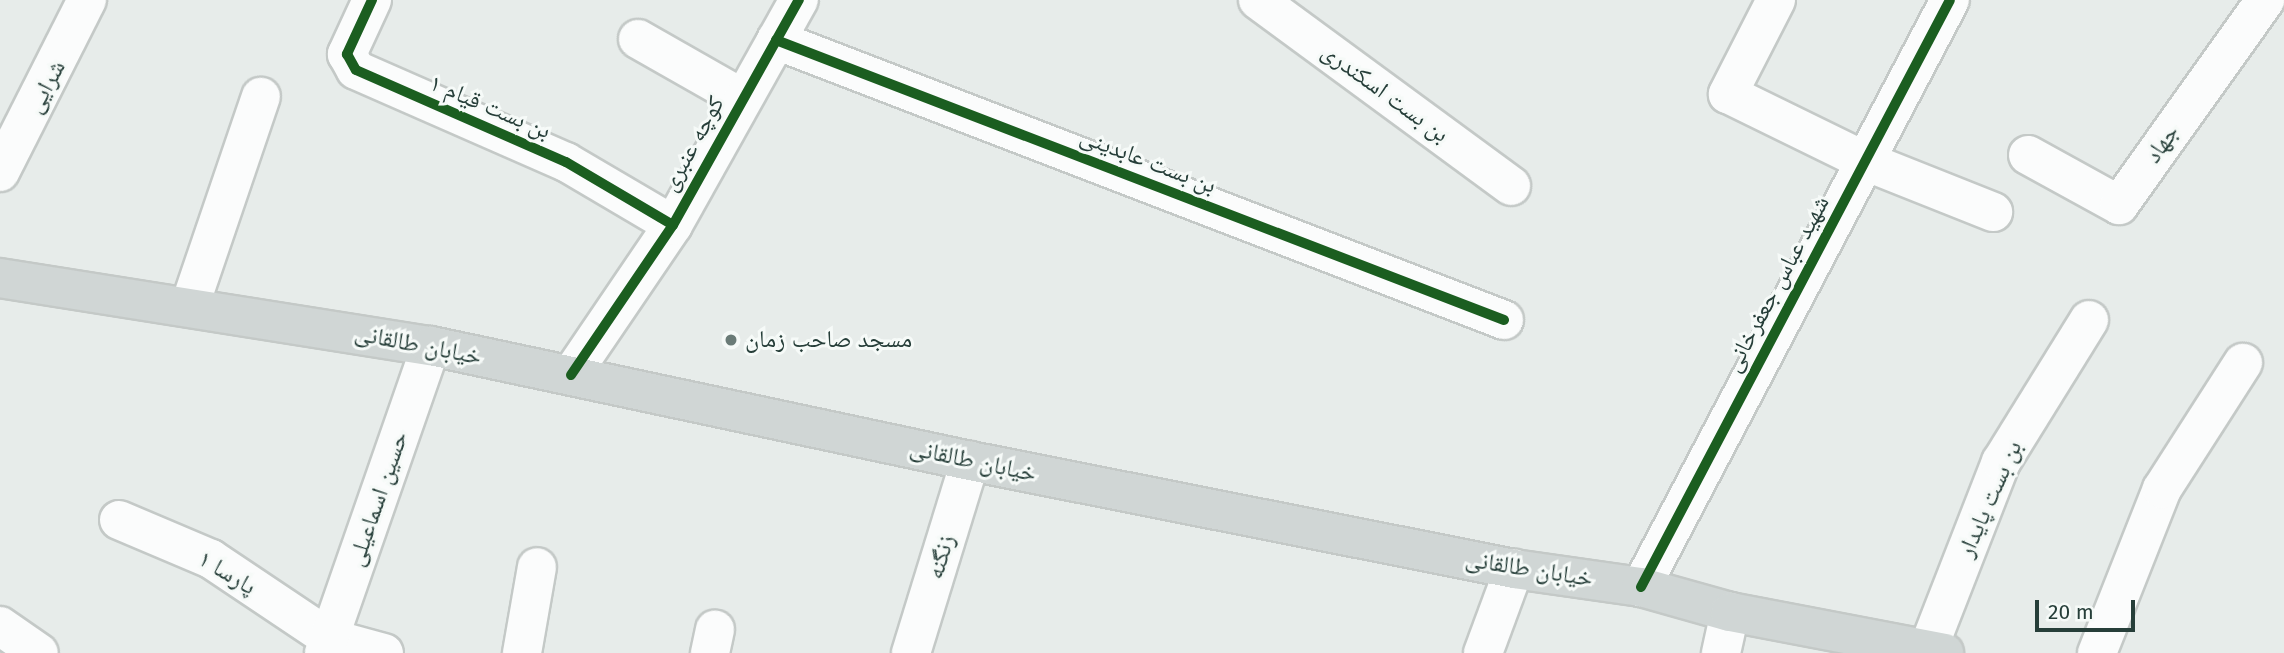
<!DOCTYPE html>
<meta charset="utf-8">
<style>
body{margin:0}
#map{position:relative;width:2284px;height:653px;overflow:hidden;background:#e7ecea;font-family:"Fira Sans","Noto Naskh Arabic",sans-serif}
div>[style]{position:absolute}
.roads{filter:drop-shadow(2px 0 #c4c9c7) drop-shadow(-2px 0 #c4c9c7) drop-shadow(0 2px #c4c9c7) drop-shadow(0 -2px #c4c9c7)}
.minor>*{height:38px;margin:-19px;padding:0 19px;transform-origin:19px;border-radius:19px;background:#fbfcfc}
.major>*{height:38px;margin:-19px;padding:0 19px;transform-origin:19px;border-radius:19px;background:#d0d6d5}
.cycleway>*{height:10px;margin:-5px;padding:0 5px;transform-origin:5px;border-radius:5px;background:#1b5e20}
.dots>*{width:19px;height:19px;translate:-50% -50%;box-sizing:border-box;border:4px solid #f6faf8;border-radius:50%}
span{translate:-50% -50%;white-space:nowrap;text-align:center;line-height:1.15;-webkit-text-stroke:6px #f6faf8;paint-order:stroke}
.street-label{font-size:24px;color:#263e39}
.poi-label{font-size:24px;color:#263e39}
.left{translate:0 -50%;text-align:left}
.scale{position:absolute;left:2035px;top:600px;width:100px;height:32px;box-sizing:border-box;border:4px solid #263e39;border-top:0;padding-left:9px;font-size:21px;line-height:24px;white-space:nowrap;color:#263e39;-webkit-text-stroke:5px #f6faf8;paint-order:stroke}
</style>
<div id="map">
<div class="roads">
<div class="minor">
<i style="left:372px;top:0;width:60px;rotate:114.8deg"></i>
<i style="left:347px;top:54px;width:18px;rotate:61deg"></i>
<i style="left:356px;top:70px;width:229px;rotate:23.7deg"></i>
<i style="left:566px;top:162px;width:124px;rotate:30.5deg"></i>
<i style="left:1258px;top:0;width:314px;rotate:36.3deg"></i>
<i style="left:1776px;top:0;width:106px;rotate:117.1deg"></i>
<i style="left:1728px;top:94px;width:153px;rotate:26.1deg"></i>
<i style="left:1865px;top:161px;width:138px;rotate:21.7deg"></i>
<i style="left:638px;top:39px;width:120px;rotate:29.6deg"></i>
<i style="left:776px;top:40px;width:780px;rotate:21.04deg"></i>
<i style="left:2028px;top:155px;width:104px;rotate:28.8deg"></i>
<i style="left:2119px;top:205px;width:252px;rotate:-54.5deg"></i>
<i style="left:0;top:172px;width:193px;rotate:-63.2deg"></i>
<i style="left:190px;top:305px;width:220px;rotate:-71.2deg"></i>
<i style="left:571px;top:375px;width:181px;rotate:-55.8deg"></i>
<i style="left:673px;top:225px;width:258px;rotate:-60.8deg"></i>
<i style="left:119px;top:520px;width:100px;rotate:23deg"></i>
<i style="left:211px;top:559px;width:142px;rotate:33.8deg"></i>
<i style="left:329px;top:638px;width:57px;rotate:15.3deg"></i>
<i style="left:1641px;top:587px;width:663px;rotate:-62.24deg"></i>
<i style="left:0;top:626px;width:47px;rotate:34.7deg"></i>
<i style="left:1928px;top:649px;width:201px;rotate:-68.7deg"></i>
<i style="left:2001px;top:462px;width:167px;rotate:-58.2deg"></i>
<i style="left:324px;top:653px;width:325px;rotate:-70.8deg"></i>
<i style="left:522px;top:653px;width:87px;rotate:-80.1deg"></i>
<i style="left:710px;top:653px;width:24px;rotate:-78deg"></i>
<i style="left:911px;top:653px;width:201px;rotate:-72.9deg"></i>
<i style="left:1483px;top:653px;width:90px;rotate:-69.7deg"></i>
<i style="left:1721px;top:653px;width:42px;rotate:-77.6deg"></i>
<i style="left:2097px;top:653px;width:176px;rotate:-68.4deg"></i>
<i style="left:2162px;top:489px;width:150px;rotate:-57.3deg"></i>
</div>
<div class="major">
<i style="left:0;top:278px;width:436px;rotate:9deg"></i>
<i style="left:431px;top:346px;width:551px;rotate:12.04deg"></i>
<i style="left:970px;top:461px;width:555px;rotate:11.23deg"></i>
<i style="left:1514px;top:569px;width:128px;rotate:8.1deg"></i>
<i style="left:1641px;top:587px;width:92px;rotate:15.7deg"></i>
<i style="left:1730px;top:612px;width:218px;rotate:10.8deg"></i>
</div>
</div>
<div class="cycleway">
<i style="left:372px;top:0;width:60px;rotate:114.8deg"></i>
<i style="left:347px;top:54px;width:18px;rotate:61deg"></i>
<i style="left:356px;top:70px;width:229px;rotate:23.7deg"></i>
<i style="left:566px;top:162px;width:124px;rotate:30.5deg"></i>
<i style="left:776px;top:40px;width:780px;rotate:21.04deg"></i>
<i style="left:571px;top:375px;width:181px;rotate:-55.8deg"></i>
<i style="left:673px;top:225px;width:258px;rotate:-60.8deg"></i>
<i style="left:1641px;top:587px;width:663px;rotate:-62.24deg"></i>
</div>
<div class="dots">
<i style="left:731px;top:340px;background:#6a7b77"></i>
</div>
<div class="street-label">
<span style="left:46px;top:87px;rotate:-62deg">شرایی</span>
<span style="left:1385px;top:93px;rotate:36deg">بن بست اسکندری</span>
<span style="left:490px;top:107px;rotate:23deg">بن بست قیام ۱</span>
<span style="left:693px;top:144px;rotate:-61deg">کوچه عنبری</span>
<span style="left:2162px;top:144px;rotate:-55deg">جهاد</span>
<span style="left:1148px;top:161px;rotate:21deg">بن بست عابدینی</span>
<span style="left:1777px;top:284px;rotate:-62deg">شهید عباس جعفرخانی</span>
<span style="left:418px;top:345px;rotate:11deg">خیابان طالقانی</span>
<span style="left:973px;top:461px;rotate:12deg">خیابان طالقانی</span>
<span style="left:378px;top:499px;rotate:-71deg">حسین اسماعیلی</span>
<span style="left:1990px;top:499px;rotate:-66deg">بن بست پایدار</span>
<span style="left:941px;top:557px;rotate:-73deg">زنگنه</span>
<span style="left:1529px;top:569px;rotate:9deg">خیابان طالقانی</span>
<span style="left:227px;top:573px;rotate:31deg">پارسا ۱</span>
</div>
<div class="poi-label">
<span class="left" style="left:745px;top:340px">مسجد صاحب زمان</span>
</div>
<div class="scale">20 m</div>
</div>
